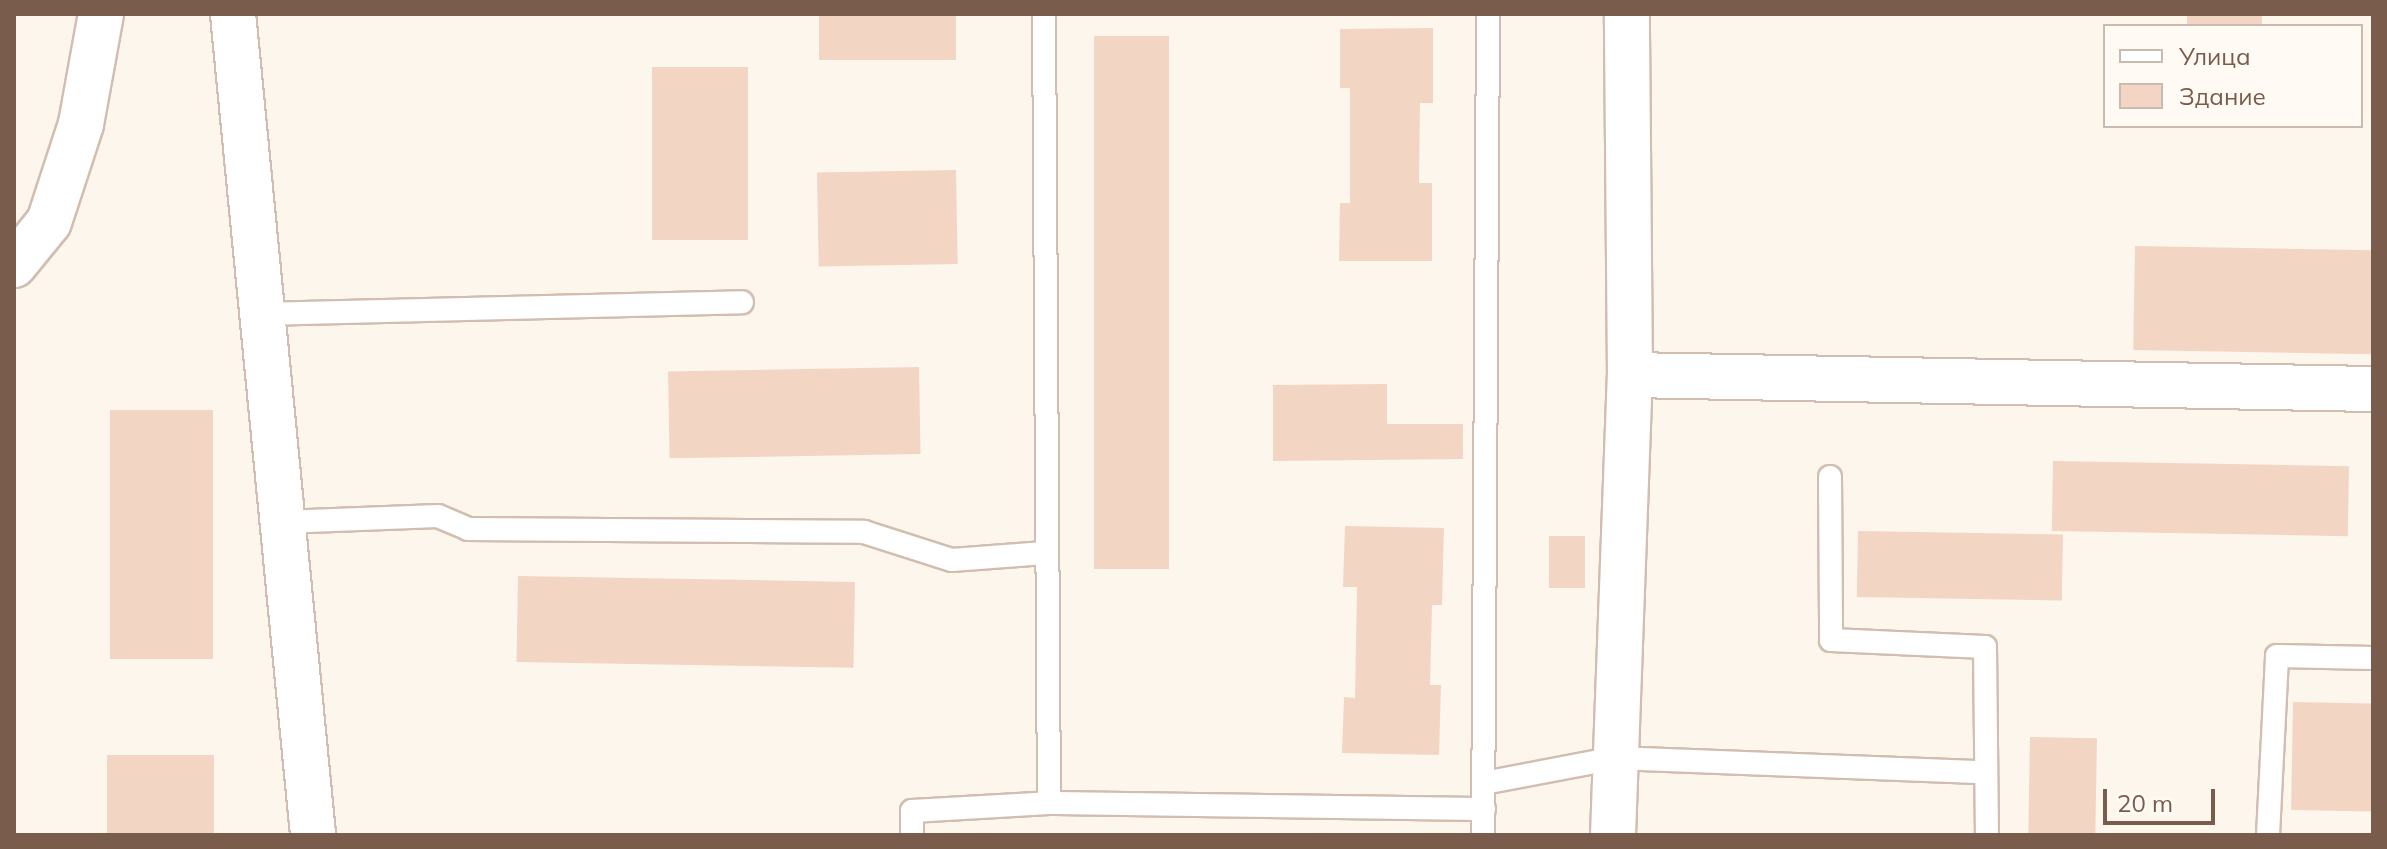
<!DOCTYPE html>
<meta charset="utf-8">
<style>
body{margin:0}
#map{position:relative;width:2387px;height:849px;overflow:hidden;background:#fdf6ec;font-family:Mulish,sans-serif}
div>[style]{position:absolute}
.building>*{inset:0;background:#f3d5c3;transform-origin:0 0}
.roads{filter:drop-shadow(2px 0 #d1beb0) drop-shadow(-2px 0 #d1beb0) drop-shadow(0 2px #d1beb0) drop-shadow(0 -2px #d1beb0)}
.lane>*{height:22px;margin:-11px;padding:0 11px;transform-origin:11px;border-radius:11px;background:#fff}
.street>*{height:44px;margin:-22px;padding:0 22px;transform-origin:22px;border-radius:22px;background:#fff}
span{translate:-50% -50%;white-space:nowrap;text-align:center;line-height:1.15;-webkit-text-stroke:6px #fffaf3;paint-order:stroke}
.frame{position:absolute;inset:0;border:16px solid #7a5c4d;pointer-events:none}
.legend{position:absolute;left:2103px;top:24px;width:260px;height:104px;box-sizing:border-box;background:#fffaf3;border:2px solid #cabbb1;margin:0;padding:10px 14px;list-style:none;font-size:24px;color:#7a5c4d}
.legend li{display:flex;align-items:center;gap:16px;height:40px}
.legend b{width:40px;border:2px solid #cabbb1}
.scale{position:absolute;left:2103px;top:789px;width:112px;height:36px;box-sizing:border-box;border:4px solid #7a5c4d;border-top:0;padding-left:10px;font-size:24px;line-height:28px;white-space:nowrap;color:#7a5c4d;-webkit-text-stroke:6px #fffaf3;paint-order:stroke}
</style>
<div id="map">
<div class="building">
<i style="left:819px;top:14px;width:137px;height:46px"></i>
<i style="left:2187px;top:14px;width:75px;height:12px"></i>
<i style="clip-path:polygon(1433px 28px,1433px 103px,1420px 103px,1419px 183px,1432px 183px,1432px 261px,1339px 261px,1340px 203px,1350px 203px,1350px 88px,1340px 88px,1340px 29px)"></i>
<i style="left:1094px;top:36px;width:75px;height:533px"></i>
<i style="left:748px;top:67px;width:173px;height:96px;rotate:90deg"></i>
<i style="left:956px;top:170px;width:94px;height:139px;rotate:89deg"></i>
<i style="left:2135px;top:246px;width:238px;height:104px;rotate:1deg"></i>
<i style="left:919px;top:367px;width:87px;height:251px;rotate:89deg"></i>
<i style="clip-path:polygon(1387px 384px,1387px 424px,1463px 424px,1463px 459px,1273px 461px,1273px 385px)"></i>
<i style="left:213px;top:410px;width:249px;height:103px;rotate:90deg"></i>
<i style="left:2053px;top:461px;width:296px;height:70px;rotate:1deg"></i>
<i style="clip-path:polygon(1345px 526px,1444px 528px,1442px 605px,1432px 605px,1430px 685px,1441px 685px,1439px 755px,1342px 753px,1344px 697px,1355px 698px,1357px 587px,1343px 587px)"></i>
<i style="left:1858px;top:531px;width:205px;height:66px;rotate:1deg"></i>
<i style="left:1549px;top:536px;width:36px;height:52px"></i>
<i style="left:518px;top:576px;width:337px;height:86px;rotate:1deg"></i>
<i style="left:2293px;top:702px;width:80px;height:108px;rotate:1deg"></i>
<i style="left:2030px;top:737px;width:67px;height:98px;rotate:1deg"></i>
<i style="left:214px;top:755px;width:80px;height:107px;rotate:90deg"></i>
</div>
<div class="roads">
<div class="lane">
<i style="left:1044px;top:14px;width:789px;rotate:89.64deg"></i>
<i style="left:262px;top:314px;width:480px;rotate:-1.4deg"></i>
<i style="left:1830px;top:477px;width:163px;rotate:89.6deg"></i>
<i style="left:1831px;top:640px;width:154px;rotate:2.6deg"></i>
<i style="left:1985px;top:647px;width:188px;rotate:89.4deg"></i>
<i style="left:282px;top:522px;width:156px;rotate:-2.2deg"></i>
<i style="left:438px;top:516px;width:33px;rotate:23deg"></i>
<i style="left:468px;top:529px;width:396px;rotate:0.4deg"></i>
<i style="left:864px;top:532px;width:92px;rotate:17.7deg"></i>
<i style="left:952px;top:560px;width:93px;rotate:-4.3deg"></i>
<i style="left:1484px;top:783px;width:133px;rotate:-10.8deg"></i>
<i style="left:1615px;top:758px;width:371px;rotate:2.2deg"></i>
<i style="left:912px;top:835px;width:24px;rotate:-90deg"></i>
<i style="left:912px;top:811px;width:137px;rotate:-3.3deg"></i>
<i style="left:1049px;top:803px;width:435px;rotate:0.8deg"></i>
<i style="left:1483px;top:835px;width:821px;rotate:-89.65deg"></i>
<i style="left:2268px;top:835px;width:179px;rotate:-87.1deg"></i>
<i style="left:2277px;top:656px;width:96px;rotate:1.2deg"></i>
</div>
<div class="street">
<i style="left:233px;top:14px;width:825px;rotate:84.43deg"></i>
<i style="left:14px;top:265px;width:55px;rotate:-50.9deg"></i>
<i style="left:49px;top:222px;width:103px;rotate:-71.9deg"></i>
<i style="left:81px;top:124px;width:112px;rotate:-79.7deg"></i>
<i style="left:1630px;top:375px;width:743px;rotate:1.08deg"></i>
<i style="left:1613px;top:835px;width:460px;rotate:-87.9deg"></i>
<i style="left:1630px;top:375px;width:361px;rotate:-90.5deg"></i>
</div>
</div>
<div class="frame"></div>
<ul class="legend">
<li><b style="height:10px;background:#fff"></b>Улица</li>
<li><b style="height:22px;background:#f3d5c3"></b>Здание</li>
</ul>
<div class="scale">20 m</div>
</div>
